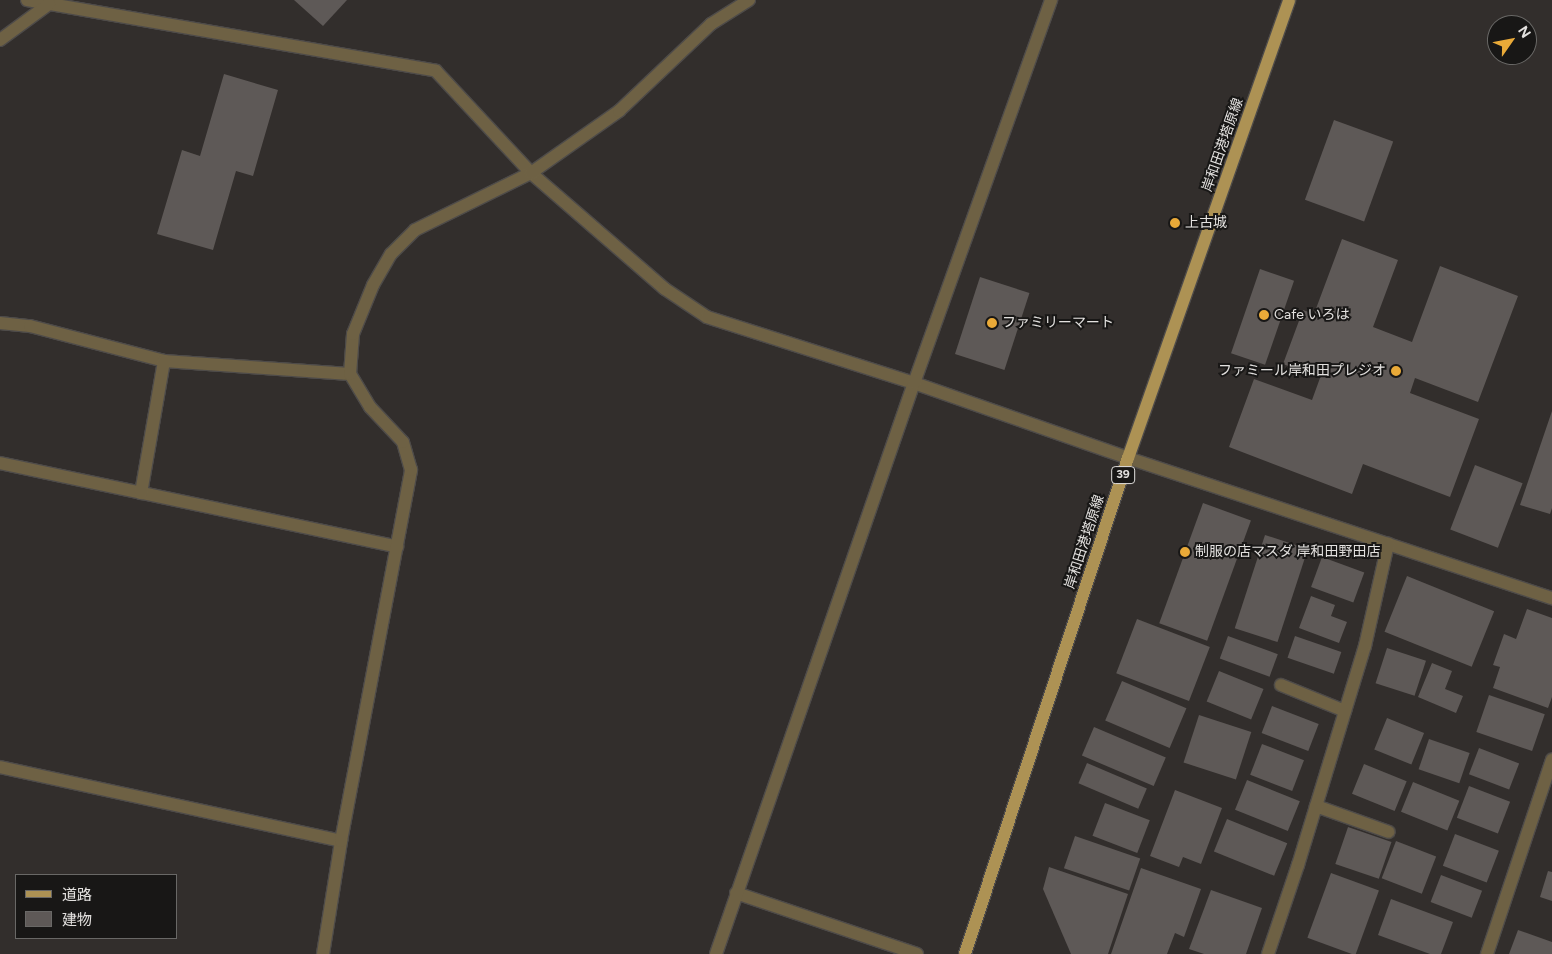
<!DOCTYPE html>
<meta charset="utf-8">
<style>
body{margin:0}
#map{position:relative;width:1552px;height:954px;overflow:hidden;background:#322e2c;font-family:Figtree,"Noto Sans JP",sans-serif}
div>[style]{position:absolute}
.building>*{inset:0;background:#5e5957;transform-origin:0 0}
.roads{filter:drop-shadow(1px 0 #4e4b49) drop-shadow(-1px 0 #4e4b49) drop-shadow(0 1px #4e4b49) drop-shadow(0 -1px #4e4b49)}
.minor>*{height:12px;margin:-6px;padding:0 6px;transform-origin:6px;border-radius:6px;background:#6e6144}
.major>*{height:12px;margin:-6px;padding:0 6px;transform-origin:6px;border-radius:6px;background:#ad9254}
.dots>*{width:14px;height:14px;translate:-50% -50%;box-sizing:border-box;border:2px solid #181716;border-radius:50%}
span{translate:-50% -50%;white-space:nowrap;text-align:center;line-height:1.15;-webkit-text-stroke:4px #181716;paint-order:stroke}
.shield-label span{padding:1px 4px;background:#181716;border:1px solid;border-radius:4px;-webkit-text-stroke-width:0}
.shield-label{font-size:12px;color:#e3e1df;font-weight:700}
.street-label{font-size:14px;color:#e3e1df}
.poi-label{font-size:14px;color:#e3e1df}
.left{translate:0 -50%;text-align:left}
.right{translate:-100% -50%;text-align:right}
.legend{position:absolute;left:15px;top:874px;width:162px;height:65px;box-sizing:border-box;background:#181716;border:1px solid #696866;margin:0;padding:6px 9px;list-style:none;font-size:15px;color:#e3e1df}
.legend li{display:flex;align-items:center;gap:10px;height:25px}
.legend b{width:25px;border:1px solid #696866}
.north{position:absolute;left:1487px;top:15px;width:50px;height:50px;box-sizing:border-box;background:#181716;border:1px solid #696866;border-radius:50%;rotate:57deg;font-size:14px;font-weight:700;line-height:20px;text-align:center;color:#e3e1df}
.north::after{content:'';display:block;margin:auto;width:18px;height:22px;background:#eaaa38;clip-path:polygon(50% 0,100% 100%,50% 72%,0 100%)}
</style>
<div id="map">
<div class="building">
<i style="clip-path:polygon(294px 0,347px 0,323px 26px)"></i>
<i style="clip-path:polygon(224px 74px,278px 90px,253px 176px,236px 171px,213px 250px,157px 234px,182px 150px,200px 156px)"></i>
<i style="left:1334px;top:120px;width:63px;height:85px;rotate:20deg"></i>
<i style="clip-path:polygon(1342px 239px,1398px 260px,1373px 327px,1412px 342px,1440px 266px,1518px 296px,1478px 402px,1415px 378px,1410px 393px,1479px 419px,1450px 497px,1363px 464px,1352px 494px,1229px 447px,1254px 379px,1312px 400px,1320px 378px,1283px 364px,1303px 310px,1314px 314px)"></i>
<i style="left:1260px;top:269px;width:36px;height:89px;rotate:19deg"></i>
<i style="left:980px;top:277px;width:52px;height:81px;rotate:18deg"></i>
<i style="clip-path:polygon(1552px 411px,1552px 508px,1550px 514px,1520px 505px)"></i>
<i style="left:1475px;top:465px;width:51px;height:69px;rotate:21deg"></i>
<i style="left:1203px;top:503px;width:51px;height:128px;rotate:20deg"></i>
<i style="left:1265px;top:535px;width:45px;height:98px;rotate:18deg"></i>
<i style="left:1322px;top:557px;width:45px;height:32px;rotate:20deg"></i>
<i style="left:1407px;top:576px;width:94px;height:60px;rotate:22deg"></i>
<i style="clip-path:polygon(1311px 596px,1335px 605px,1331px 616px,1347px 622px,1339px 643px,1299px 628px)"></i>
<i style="clip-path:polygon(1527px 609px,1552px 618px,1552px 697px,1548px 708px,1493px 688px,1500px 667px,1493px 665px,1504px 634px,1516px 639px)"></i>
<i style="left:1137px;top:619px;width:78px;height:58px;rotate:21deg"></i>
<i style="left:1228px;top:636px;width:53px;height:24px;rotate:20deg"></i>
<i style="left:1295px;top:636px;width:49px;height:23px;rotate:19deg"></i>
<i style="left:1387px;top:648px;width:41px;height:37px;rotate:18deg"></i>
<i style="clip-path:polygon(1432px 663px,1452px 671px,1445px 689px,1463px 696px,1456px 713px,1418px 697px)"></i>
<i style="left:1219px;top:671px;width:48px;height:33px;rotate:22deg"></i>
<i style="left:1122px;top:681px;width:70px;height:43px;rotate:23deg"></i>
<i style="left:1489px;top:695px;width:59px;height:39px;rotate:19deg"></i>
<i style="left:1272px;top:706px;width:50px;height:29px;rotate:21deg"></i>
<i style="left:1199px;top:715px;width:55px;height:50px;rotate:18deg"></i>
<i style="left:1387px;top:718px;width:40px;height:34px;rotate:22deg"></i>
<i style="left:1094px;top:727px;width:78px;height:31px;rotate:23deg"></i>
<i style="left:1429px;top:739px;width:43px;height:32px;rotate:19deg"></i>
<i style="left:1262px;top:744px;width:45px;height:33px;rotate:21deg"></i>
<i style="left:1479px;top:748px;width:43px;height:28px;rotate:21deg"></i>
<i style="left:1087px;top:763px;width:65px;height:22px;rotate:23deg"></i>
<i style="left:1364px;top:764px;width:46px;height:32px;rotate:22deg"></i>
<i style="left:1247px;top:780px;width:57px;height:32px;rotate:22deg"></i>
<i style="left:1413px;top:782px;width:50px;height:32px;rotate:22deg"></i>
<i style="left:1469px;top:786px;width:44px;height:34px;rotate:21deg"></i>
<i style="clip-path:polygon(1175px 790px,1222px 808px,1201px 864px,1183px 857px,1179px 867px,1150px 856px)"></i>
<i style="left:1105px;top:803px;width:48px;height:35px;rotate:21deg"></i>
<i style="left:1227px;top:819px;width:65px;height:35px;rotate:22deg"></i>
<i style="left:1348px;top:827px;width:46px;height:39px;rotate:19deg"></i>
<i style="left:1455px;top:834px;width:47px;height:34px;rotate:21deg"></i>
<i style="left:1075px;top:836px;width:69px;height:34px;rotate:19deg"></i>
<i style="left:1396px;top:841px;width:43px;height:40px;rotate:21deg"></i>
<i style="clip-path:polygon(1049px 867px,1128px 894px,1108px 954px,1071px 954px,1043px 889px)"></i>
<i style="clip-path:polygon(1141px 868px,1201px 889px,1184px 937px,1175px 933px,1167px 954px,1111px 954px)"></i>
<i style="clip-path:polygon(1548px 871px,1552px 872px,1552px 901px,1540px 897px)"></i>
<i style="left:1331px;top:873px;width:51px;height:69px;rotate:20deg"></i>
<i style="left:1441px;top:875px;width:44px;height:29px;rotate:21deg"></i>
<i style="clip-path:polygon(1211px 890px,1262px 908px,1246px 954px,1204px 954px,1189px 949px)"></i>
<i style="clip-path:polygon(1391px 899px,1453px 922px,1441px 954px,1430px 954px,1378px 935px)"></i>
<i style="clip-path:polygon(1518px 930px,1552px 942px,1552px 954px,1509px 954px)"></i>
</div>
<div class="roads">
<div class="minor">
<i style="left:27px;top:0;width:415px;rotate:9.8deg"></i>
<i style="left:436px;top:71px;width:139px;rotate:47deg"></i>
<i style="left:531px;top:173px;width:177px;rotate:40.9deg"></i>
<i style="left:665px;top:289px;width:50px;rotate:33.7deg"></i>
<i style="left:707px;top:317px;width:217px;rotate:17.7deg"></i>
<i style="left:914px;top:383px;width:227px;rotate:19.3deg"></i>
<i style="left:1128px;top:458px;width:447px;rotate:18.3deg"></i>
<i style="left:0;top:40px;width:61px;rotate:-36.3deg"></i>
<i style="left:0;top:323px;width:30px;rotate:6deg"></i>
<i style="left:30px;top:326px;width:138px;rotate:14.6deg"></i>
<i style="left:164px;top:361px;width:186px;rotate:4deg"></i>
<i style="left:0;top:463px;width:406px;rotate:11.9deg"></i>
<i style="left:141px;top:493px;width:134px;rotate:-80.1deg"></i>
<i style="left:1281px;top:685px;width:69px;rotate:22.1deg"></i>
<i style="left:0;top:767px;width:349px;rotate:12.2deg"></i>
<i style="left:1316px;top:806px;width:77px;rotate:19.6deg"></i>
<i style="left:736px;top:893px;width:191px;rotate:18.6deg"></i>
<i style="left:323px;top:954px;width:114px;rotate:-80.9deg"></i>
<i style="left:341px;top:841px;width:378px;rotate:-79.3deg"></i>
<i style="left:411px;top:470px;width:29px;rotate:-106deg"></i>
<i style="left:403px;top:442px;width:48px;rotate:-133.3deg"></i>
<i style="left:370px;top:407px;width:39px;rotate:-121deg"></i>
<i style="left:350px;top:374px;width:40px;rotate:-85.7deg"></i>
<i style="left:353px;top:334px;width:53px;rotate:-67.8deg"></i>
<i style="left:373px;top:285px;width:36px;rotate:-60deg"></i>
<i style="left:391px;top:254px;width:34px;rotate:-45deg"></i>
<i style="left:415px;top:230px;width:129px;rotate:-26.2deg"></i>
<i style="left:531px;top:173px;width:108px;rotate:-35.2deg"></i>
<i style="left:619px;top:111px;width:127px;rotate:-43.4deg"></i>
<i style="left:711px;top:24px;width:45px;rotate:-32.3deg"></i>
<i style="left:716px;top:954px;width:604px;rotate:-70.88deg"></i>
<i style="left:914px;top:383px;width:407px;rotate:-70.3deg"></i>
<i style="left:1268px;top:954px;width:94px;rotate:-71.4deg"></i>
<i style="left:1298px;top:865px;width:229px;rotate:-73deg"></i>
<i style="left:1365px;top:646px;width:105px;rotate:-77.3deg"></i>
<i style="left:1487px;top:954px;width:205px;rotate:-71.5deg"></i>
</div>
<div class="major">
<i style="left:965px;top:954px;width:522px;rotate:-71.81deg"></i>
<i style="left:1128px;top:458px;width:485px;rotate:-70.6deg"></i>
</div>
</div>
<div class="dots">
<i style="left:1175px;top:223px;background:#eaaa38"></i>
<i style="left:1264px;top:315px;background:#eaaa38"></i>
<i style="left:992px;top:323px;background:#eaaa38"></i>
<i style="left:1396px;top:371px;background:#eaaa38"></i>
<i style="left:1185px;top:552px;background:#eaaa38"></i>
</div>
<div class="shield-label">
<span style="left:1123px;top:475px">39</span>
</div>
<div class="street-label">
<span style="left:1223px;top:145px;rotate:-71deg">岸和田港塔原線</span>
<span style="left:1085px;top:542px;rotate:-72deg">岸和田港塔原線</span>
</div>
<div class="poi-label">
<span class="left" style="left:1185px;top:223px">上古城</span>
<span class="left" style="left:1274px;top:315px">Cafe いろは</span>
<span class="left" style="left:1002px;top:323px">ファミリーマート</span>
<span class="right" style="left:1386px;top:371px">ファミール岸和田プレジオ</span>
<span class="left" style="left:1195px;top:552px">制服の店マスダ 岸和田野田店</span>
</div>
<ul class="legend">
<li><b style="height:6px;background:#ad9254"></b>道路</li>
<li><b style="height:14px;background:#5e5957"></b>建物</li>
</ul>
<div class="north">N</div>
</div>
